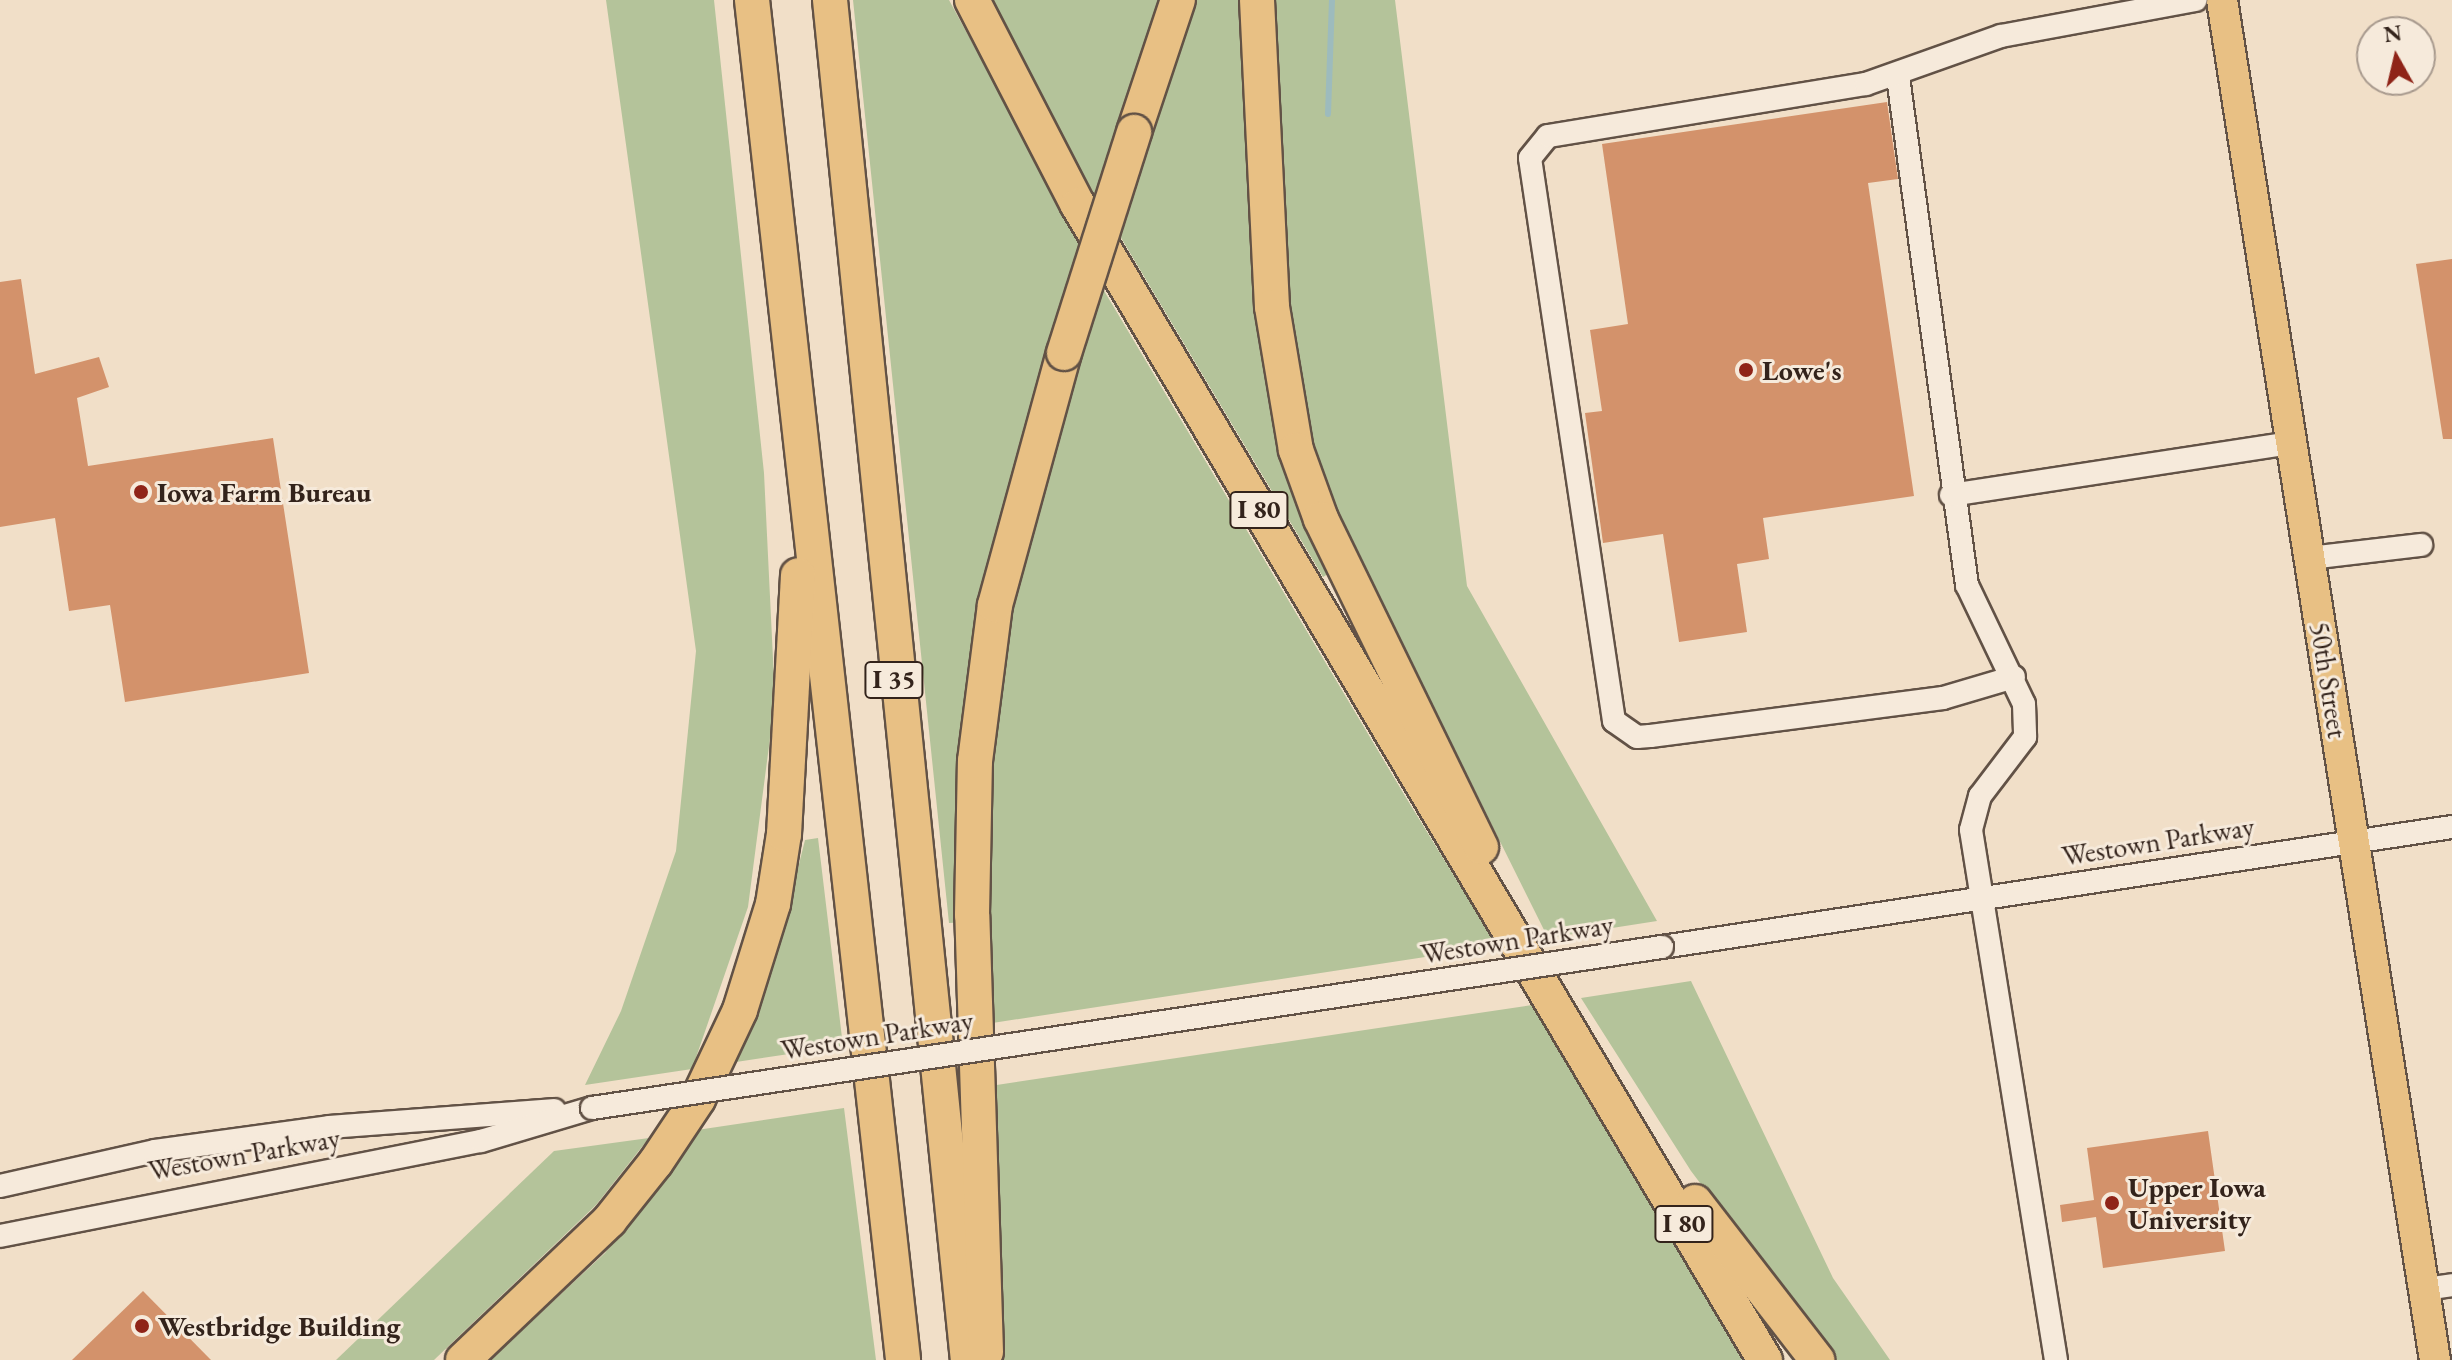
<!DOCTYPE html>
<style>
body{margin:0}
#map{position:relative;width:2452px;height:1360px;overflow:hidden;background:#f1dfc8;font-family:"EB Garamond",serif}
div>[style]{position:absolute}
.green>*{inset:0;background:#b4c39a}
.stream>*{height:6px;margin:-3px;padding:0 3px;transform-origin:3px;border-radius:3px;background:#9dbbbd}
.building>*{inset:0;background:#d3926b}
.roads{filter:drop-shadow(2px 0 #625246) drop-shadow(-2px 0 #625246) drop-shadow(0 2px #625246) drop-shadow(0 -2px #625246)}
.minor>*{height:22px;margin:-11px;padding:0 11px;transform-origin:11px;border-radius:11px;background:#f6eadb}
.major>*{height:30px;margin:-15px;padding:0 15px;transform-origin:15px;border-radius:15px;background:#e8c084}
.highway>*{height:34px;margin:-17px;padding:0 17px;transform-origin:17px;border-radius:17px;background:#e8c084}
.bridges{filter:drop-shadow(2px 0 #625246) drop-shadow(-2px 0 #625246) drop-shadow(0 2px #625246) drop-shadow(0 -2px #625246)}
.minor-bridge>*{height:22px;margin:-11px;padding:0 11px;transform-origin:11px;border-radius:11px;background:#f6eadb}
.highway-bridge>*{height:34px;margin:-17px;padding:0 17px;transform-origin:17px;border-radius:17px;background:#e8c084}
.dots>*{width:22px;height:22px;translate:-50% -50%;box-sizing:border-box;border:4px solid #f6eadb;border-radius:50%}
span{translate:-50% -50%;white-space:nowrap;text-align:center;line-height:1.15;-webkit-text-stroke:6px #f6eadb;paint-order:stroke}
.shield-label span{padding:2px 6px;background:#f6eadb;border:2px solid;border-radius:6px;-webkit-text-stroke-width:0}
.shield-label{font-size:26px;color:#33231b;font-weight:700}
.poi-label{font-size:28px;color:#33231b;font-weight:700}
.left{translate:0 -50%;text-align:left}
.street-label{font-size:28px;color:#33231b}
.north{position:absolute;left:2356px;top:16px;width:80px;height:80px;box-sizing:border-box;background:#f6eadb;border:2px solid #a89a8e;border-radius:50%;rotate:352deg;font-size:22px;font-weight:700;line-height:32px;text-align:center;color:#33231b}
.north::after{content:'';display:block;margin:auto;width:28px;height:36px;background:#8f2418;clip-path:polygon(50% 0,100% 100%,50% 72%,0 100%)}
</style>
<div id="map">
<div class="green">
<i style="clip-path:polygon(606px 0,714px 0,764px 473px,775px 700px,748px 907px,692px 1069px,585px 1085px,621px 1011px,676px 851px,696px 651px)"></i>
<i style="clip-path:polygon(853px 0,949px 0,1084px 249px,1034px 411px,966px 922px,949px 923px)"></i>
<i style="clip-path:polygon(993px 0,1162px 0,1099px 203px,1058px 129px)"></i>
<i style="clip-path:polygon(1193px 0,1240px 0,1257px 324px,1285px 465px,1331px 572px,1323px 577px,1117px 231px)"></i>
<i style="clip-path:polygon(1268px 0,1395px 0,1467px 586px,1657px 921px,1548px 938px,1320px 479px,1289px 351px)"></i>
<i style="clip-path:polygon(1100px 284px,1405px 796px,1497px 946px,986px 1024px,981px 942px,999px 627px)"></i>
<i style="clip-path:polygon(818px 838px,843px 1046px,736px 1062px,776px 956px,805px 840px)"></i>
<i style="clip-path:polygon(1691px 981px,1833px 1278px,1890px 1360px,1833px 1360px,1691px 1171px,1581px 998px)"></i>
<i style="clip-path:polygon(1532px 1005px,1742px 1360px,1002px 1360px,990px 1086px)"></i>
<i style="clip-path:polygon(844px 1108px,876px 1360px,490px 1360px,605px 1253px,697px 1130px)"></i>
<i style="clip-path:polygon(649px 1138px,596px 1205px,434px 1360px,336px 1360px,554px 1151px)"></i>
</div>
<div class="stream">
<i style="left:1328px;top:114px;width:114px;rotate:-88deg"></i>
</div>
<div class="building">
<i style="clip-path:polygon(1887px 102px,1898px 179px,1868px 183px,1914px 496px,1763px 518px,1769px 559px,1737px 564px,1747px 632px,1679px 642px,1663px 534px,1603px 543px,1585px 413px,1602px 411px,1590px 330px,1628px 324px,1602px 144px)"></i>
<i style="clip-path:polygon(2452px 259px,2452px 439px,2443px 439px,2416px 264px)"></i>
<i style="clip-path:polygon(21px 279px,35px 374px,99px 357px,109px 387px,77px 398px,88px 466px,273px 438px,309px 673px,125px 702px,110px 605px,69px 611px,55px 518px,0 527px,0 282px)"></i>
<i style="clip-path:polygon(2208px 1131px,2225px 1251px,2103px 1268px,2096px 1217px,2062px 1222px,2060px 1205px,2094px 1200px,2087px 1148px)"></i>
<i style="clip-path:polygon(143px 1291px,211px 1360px,72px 1360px)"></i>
</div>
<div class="roads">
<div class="minor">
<i style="left:1898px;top:77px;width:513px;rotate:82.27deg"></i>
<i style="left:1967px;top:585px;width:132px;rotate:64.4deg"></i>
<i style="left:2024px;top:704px;width:33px;rotate:88deg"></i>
<i style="left:2025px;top:737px;width:74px;rotate:127.3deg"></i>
<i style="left:1980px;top:796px;width:35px;rotate:105deg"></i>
<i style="left:1971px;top:830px;width:537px;rotate:80.89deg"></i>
<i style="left:1951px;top:495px;width:345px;rotate:-8.7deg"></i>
<i style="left:2310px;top:558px;width:112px;rotate:-6.7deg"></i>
<i style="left:2014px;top:677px;width:74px;rotate:163.5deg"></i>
<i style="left:1943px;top:698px;width:295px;rotate:172.6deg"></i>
<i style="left:1650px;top:736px;width:13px;rotate:176deg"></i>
<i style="left:1637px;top:737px;width:28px;rotate:-145deg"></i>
<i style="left:1614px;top:721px;width:569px;rotate:-98.49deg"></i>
<i style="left:1530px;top:158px;width:28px;rotate:-51deg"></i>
<i style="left:1548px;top:136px;width:322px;rotate:-9.3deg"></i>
<i style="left:1866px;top:84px;width:143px;rotate:-19.6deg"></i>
<i style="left:2001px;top:36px;width:198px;rotate:-10.5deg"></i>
<i style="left:1662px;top:947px;width:799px;rotate:-8.64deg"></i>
<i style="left:0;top:1186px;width:159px;rotate:-12.7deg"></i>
<i style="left:155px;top:1151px;width:177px;rotate:-7.8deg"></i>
<i style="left:330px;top:1127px;width:225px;rotate:-4.3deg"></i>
<i style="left:0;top:1236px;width:490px;rotate:-11.2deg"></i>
<i style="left:481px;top:1141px;width:116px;rotate:-16.6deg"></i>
<i style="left:2425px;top:1289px;width:27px;rotate:-8deg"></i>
</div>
<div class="major">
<i style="left:2222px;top:0;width:1377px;rotate:81.1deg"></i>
</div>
<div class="highway">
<i style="left:752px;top:0;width:1368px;rotate:83.66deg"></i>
<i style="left:830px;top:0;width:1367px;rotate:84.21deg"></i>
<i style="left:972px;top:0;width:231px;rotate:62.7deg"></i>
<i style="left:1078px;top:205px;width:1344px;rotate:59.26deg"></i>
<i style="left:1257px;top:0;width:307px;rotate:87.2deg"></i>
<i style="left:1272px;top:307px;width:145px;rotate:80.5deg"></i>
<i style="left:1296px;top:450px;width:73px;rotate:70.1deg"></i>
<i style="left:1321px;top:519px;width:365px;rotate:64deg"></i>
<i style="left:1134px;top:132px;width:139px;rotate:-71.6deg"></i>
<i style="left:1695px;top:1202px;width:200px;rotate:52.3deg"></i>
<i style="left:986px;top:1352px;width:437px;rotate:-91.8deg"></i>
<i style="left:972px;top:915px;width:154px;rotate:-88.9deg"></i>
<i style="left:975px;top:761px;width:157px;rotate:-82.7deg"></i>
<i style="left:995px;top:605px;width:261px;rotate:-74.7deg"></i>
<i style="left:463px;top:1360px;width:202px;rotate:-43.6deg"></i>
<i style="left:609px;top:1221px;width:75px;rotate:-51.5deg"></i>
<i style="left:656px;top:1162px;width:76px;rotate:-56.3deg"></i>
<i style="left:698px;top:1099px;width:98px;rotate:-64.7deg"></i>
<i style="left:740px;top:1010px;width:111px;rotate:-72.7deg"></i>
<i style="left:773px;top:904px;width:71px;rotate:-81.1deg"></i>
<i style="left:784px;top:834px;width:259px;rotate:-86.9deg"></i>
</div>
</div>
<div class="bridges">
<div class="minor-bridge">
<i style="left:592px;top:1108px;width:1082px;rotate:-8.56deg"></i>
</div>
<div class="highway-bridge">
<i style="left:1064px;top:353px;width:232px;rotate:-72.4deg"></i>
</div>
</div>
<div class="dots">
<i style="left:1746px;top:370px;background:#8f2418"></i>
<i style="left:141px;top:492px;background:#8f2418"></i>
<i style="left:2112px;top:1203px;background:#8f2418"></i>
<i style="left:142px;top:1326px;background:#8f2418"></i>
</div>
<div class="shield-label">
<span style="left:1259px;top:510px">I 80</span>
<span style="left:894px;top:680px">I 35</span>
<span style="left:1684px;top:1224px">I 80</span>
</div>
<div class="poi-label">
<span class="left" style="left:1762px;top:370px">Lowe's</span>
<span class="left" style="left:157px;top:492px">Iowa Farm Bureau</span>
<span class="left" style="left:2128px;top:1203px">Upper Iowa<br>University</span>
<span class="left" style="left:158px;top:1326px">Westbridge Building</span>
</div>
<div class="street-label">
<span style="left:2329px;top:680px;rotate:81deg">50th Street</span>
<span style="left:2158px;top:841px;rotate:-9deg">Westown Parkway</span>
<span style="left:1517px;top:939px;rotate:-9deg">Westown Parkway</span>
<span style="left:877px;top:1035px;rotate:-9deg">Westown Parkway</span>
<span style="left:244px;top:1154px;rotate:-10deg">Westown Parkway</span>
</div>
<div class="north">N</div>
</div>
